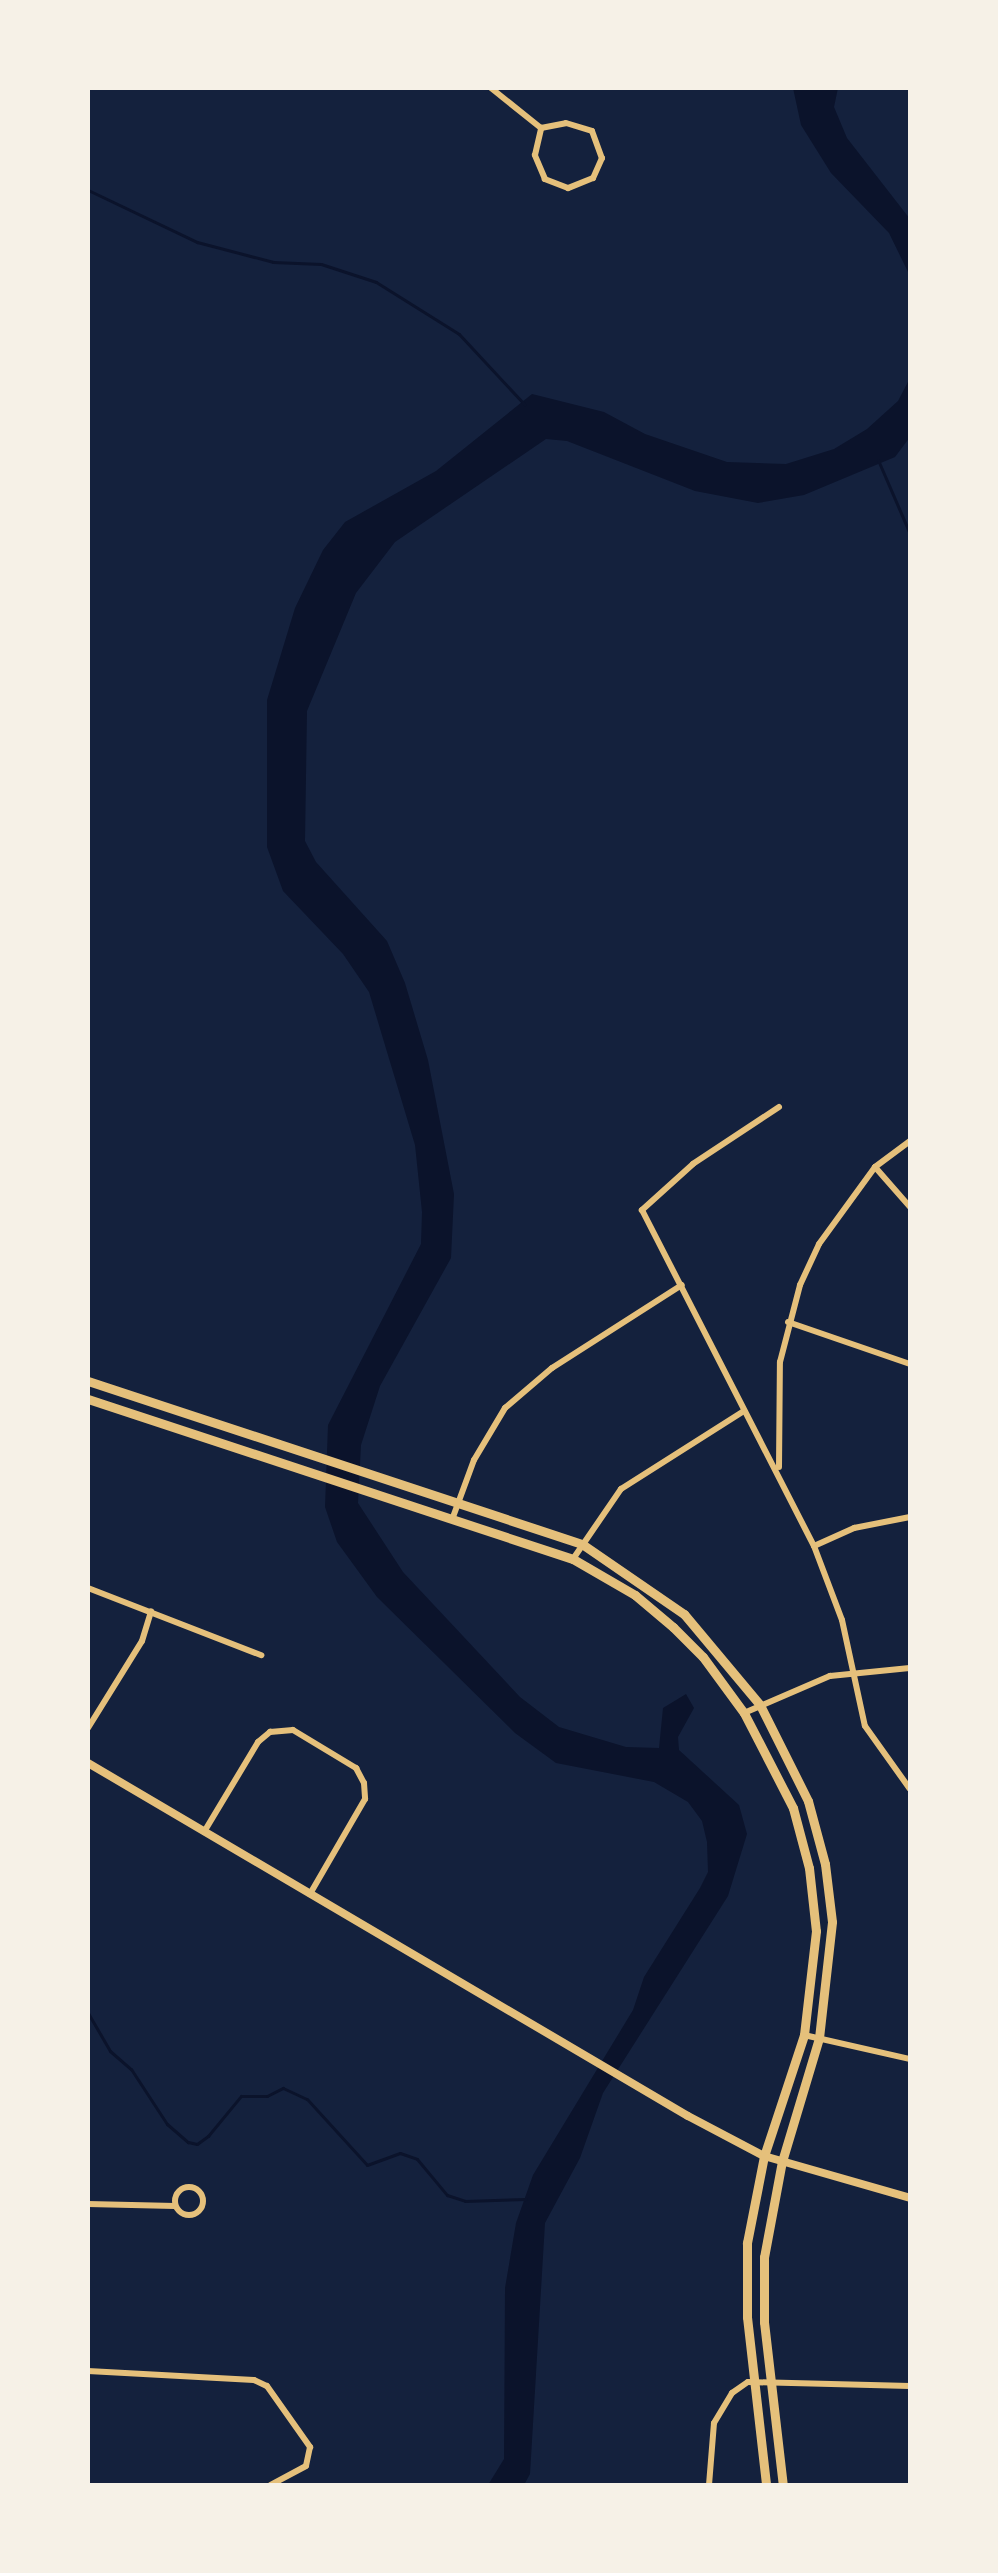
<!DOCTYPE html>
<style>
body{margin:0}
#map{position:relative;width:998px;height:2573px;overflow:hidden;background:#14213d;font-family:"Roboto Condensed",sans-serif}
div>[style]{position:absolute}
.water>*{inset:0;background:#0b132b}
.stream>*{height:3px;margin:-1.5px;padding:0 1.5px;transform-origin:1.5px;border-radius:1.5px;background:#0b132b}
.minor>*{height:6px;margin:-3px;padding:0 3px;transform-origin:3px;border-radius:3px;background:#e5c07b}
.minor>.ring{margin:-3px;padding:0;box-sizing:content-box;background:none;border:6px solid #e5c07b;border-radius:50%}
.tertiary>*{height:8px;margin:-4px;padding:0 4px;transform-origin:4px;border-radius:4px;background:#e5c07b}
.secondary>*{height:9px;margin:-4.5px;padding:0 4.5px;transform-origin:4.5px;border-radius:4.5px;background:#e5c07b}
span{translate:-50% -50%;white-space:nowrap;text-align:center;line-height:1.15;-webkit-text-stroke:8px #f6f1e7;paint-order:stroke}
.frame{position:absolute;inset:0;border:90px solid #f6f1e7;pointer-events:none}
</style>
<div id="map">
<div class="water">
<i style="clip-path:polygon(793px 88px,838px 88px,834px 107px,847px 138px,910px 219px,910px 276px,889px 233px,831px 173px,801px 125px)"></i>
<i style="clip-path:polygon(910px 378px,910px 437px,895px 457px,804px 495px,758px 503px,695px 491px,567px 441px,546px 439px,395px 542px,356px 593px,307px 711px,305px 841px,316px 862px,387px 941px,405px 983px,428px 1060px,454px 1194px,451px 1258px,380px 1386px,361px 1445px,358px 1503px,403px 1572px,520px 1697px,559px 1727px,626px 1747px,659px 1748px,663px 1708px,686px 1694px,694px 1708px,678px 1737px,679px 1750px,739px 1805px,747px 1834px,728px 1896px,603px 2093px,580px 2158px,545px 2223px,530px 2474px,524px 2485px,488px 2485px,504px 2459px,505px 2288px,516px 2223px,533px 2175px,633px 2010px,644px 1977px,700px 1888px,708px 1872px,707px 1842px,702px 1821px,688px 1802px,654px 1782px,556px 1763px,515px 1733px,377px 1597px,337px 1542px,325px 1507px,328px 1425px,421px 1244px,422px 1212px,415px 1145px,369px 992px,343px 954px,283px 891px,267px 847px,267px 700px,295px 608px,323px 550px,345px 522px,436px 471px,532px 394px,604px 412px,645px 434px,727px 462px,786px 464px,834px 449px,867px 429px,898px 401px)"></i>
</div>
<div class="stream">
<i style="left:88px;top:190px;width:121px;rotate:25.5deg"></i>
<i style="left:197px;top:242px;width:79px;rotate:14.7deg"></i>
<i style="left:273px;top:262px;width:48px;rotate:2.4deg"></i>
<i style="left:321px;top:264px;width:58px;rotate:18.1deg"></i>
<i style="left:376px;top:282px;width:98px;rotate:32.1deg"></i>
<i style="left:459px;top:334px;width:96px;rotate:47.1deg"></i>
<i style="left:878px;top:460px;width:81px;rotate:66.6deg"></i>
<i style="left:88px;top:2013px;width:44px;rotate:59.9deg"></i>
<i style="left:110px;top:2051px;width:28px;rotate:41deg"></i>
<i style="left:131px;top:2069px;width:66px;rotate:56.8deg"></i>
<i style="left:167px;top:2124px;width:28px;rotate:41deg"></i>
<i style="left:188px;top:2142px;width:9px;rotate:13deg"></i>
<i style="left:197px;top:2144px;width:14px;rotate:-36deg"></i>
<i style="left:208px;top:2136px;width:52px;rotate:-50.5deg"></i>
<i style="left:241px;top:2096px;width:26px"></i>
<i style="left:267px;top:2096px;width:18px;rotate:-27deg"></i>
<i style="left:283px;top:2088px;width:26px;rotate:25deg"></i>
<i style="left:307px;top:2099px;width:89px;rotate:47.7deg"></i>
<i style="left:367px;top:2165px;width:35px;rotate:-20deg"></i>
<i style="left:400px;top:2153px;width:18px;rotate:19deg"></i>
<i style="left:417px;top:2159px;width:47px;rotate:50.2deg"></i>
<i style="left:447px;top:2195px;width:19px;rotate:18deg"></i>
<i style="left:465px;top:2201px;width:61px;rotate:-1.9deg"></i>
</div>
<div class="minor">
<i style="left:491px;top:88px;width:64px;rotate:38.7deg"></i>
<i style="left:566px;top:123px;width:27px;rotate:17deg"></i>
<i style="left:592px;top:131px;width:29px;rotate:70deg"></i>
<i style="left:602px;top:158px;width:22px;rotate:114deg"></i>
<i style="left:593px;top:178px;width:27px;rotate:158deg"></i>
<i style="left:568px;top:188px;width:25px;rotate:-159deg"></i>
<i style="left:545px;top:179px;width:26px;rotate:-113deg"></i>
<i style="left:535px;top:155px;width:28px;rotate:-77deg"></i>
<i style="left:541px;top:128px;width:25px;rotate:-11deg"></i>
<i style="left:779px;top:1107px;width:103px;rotate:146.5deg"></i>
<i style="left:693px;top:1164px;width:69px;rotate:138deg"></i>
<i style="left:642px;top:1210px;width:377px;rotate:62.9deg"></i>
<i style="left:814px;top:1546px;width:79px;rotate:69.3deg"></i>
<i style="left:842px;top:1620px;width:108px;rotate:77.8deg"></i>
<i style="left:865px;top:1726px;width:77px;rotate:54.5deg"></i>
<i style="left:875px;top:1167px;width:53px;rotate:48.8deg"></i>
<i style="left:788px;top:1322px;width:129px;rotate:19deg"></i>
<i style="left:779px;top:1467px;width:105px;rotate:-89.5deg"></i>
<i style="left:780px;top:1362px;width:80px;rotate:-75.4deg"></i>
<i style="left:800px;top:1285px;width:45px;rotate:-65.1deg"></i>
<i style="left:819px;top:1244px;width:95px;rotate:-54deg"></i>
<i style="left:875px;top:1167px;width:44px;rotate:-36.6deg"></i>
<i style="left:453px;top:1517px;width:61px;rotate:-69.8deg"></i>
<i style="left:474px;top:1460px;width:61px;rotate:-59.2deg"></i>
<i style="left:505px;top:1408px;width:62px;rotate:-40.4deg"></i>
<i style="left:552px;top:1368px;width:154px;rotate:-32.6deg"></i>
<i style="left:814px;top:1546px;width:44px;rotate:-24.2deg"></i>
<i style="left:854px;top:1528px;width:57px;rotate:-11.1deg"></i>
<i style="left:573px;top:1559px;width:85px;rotate:-55.6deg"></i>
<i style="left:621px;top:1489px;width:146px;rotate:-32.4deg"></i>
<i style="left:88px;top:1588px;width:186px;rotate:21.2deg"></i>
<i style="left:744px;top:1713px;width:94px;rotate:-23.3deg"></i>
<i style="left:830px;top:1676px;width:80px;rotate:-5.7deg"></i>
<i style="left:88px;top:1728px;width:102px;rotate:-58.2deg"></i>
<i style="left:142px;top:1641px;width:31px;rotate:-73deg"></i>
<i style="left:204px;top:1832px;width:105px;rotate:-59deg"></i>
<i style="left:258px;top:1742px;width:16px;rotate:-40deg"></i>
<i style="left:270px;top:1732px;width:23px;rotate:-5deg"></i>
<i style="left:293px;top:1730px;width:74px;rotate:31.1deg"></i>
<i style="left:356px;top:1768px;width:17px;rotate:62deg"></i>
<i style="left:364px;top:1783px;width:16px;rotate:86deg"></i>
<i style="left:365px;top:1799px;width:110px;rotate:120.1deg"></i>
<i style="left:804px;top:2035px;width:109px;rotate:12.8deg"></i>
<i class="ring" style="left:175px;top:2187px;width:22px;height:22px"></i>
<i style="left:88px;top:2204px;width:87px;rotate:1.3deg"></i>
<i style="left:88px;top:2371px;width:166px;rotate:3.1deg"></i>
<i style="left:254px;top:2380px;width:14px;rotate:25deg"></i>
<i style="left:267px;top:2386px;width:75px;rotate:54.8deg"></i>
<i style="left:310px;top:2447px;width:19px;rotate:102deg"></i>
<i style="left:306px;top:2466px;width:40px;rotate:152deg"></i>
<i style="left:709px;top:2485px;width:62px;rotate:-85.4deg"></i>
<i style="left:714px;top:2423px;width:35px;rotate:-59deg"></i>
<i style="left:732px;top:2393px;width:19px;rotate:-35deg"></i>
<i style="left:748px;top:2382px;width:162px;rotate:1.4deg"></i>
</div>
<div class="tertiary">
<i style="left:88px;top:1763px;width:696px;rotate:30.47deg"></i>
<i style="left:688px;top:2116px;width:86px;rotate:27.8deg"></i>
<i style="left:764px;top:2156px;width:152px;rotate:16deg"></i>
</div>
<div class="secondary">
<i style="left:88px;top:1381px;width:520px;rotate:18.26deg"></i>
<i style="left:582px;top:1544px;width:124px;rotate:34.5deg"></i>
<i style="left:684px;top:1614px;width:119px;rotate:50.1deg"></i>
<i style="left:760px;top:1705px;width:107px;rotate:63.4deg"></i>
<i style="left:808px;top:1801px;width:65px;rotate:74.9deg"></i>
<i style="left:825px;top:1864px;width:58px;rotate:83.1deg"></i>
<i style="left:832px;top:1922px;width:117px;rotate:96.4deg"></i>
<i style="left:819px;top:2038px;width:128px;rotate:106.7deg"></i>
<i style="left:782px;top:2161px;width:98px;rotate:100.6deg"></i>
<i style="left:764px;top:2257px;width:65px;rotate:90deg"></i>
<i style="left:764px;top:2322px;width:164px;rotate:83.4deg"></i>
<i style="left:88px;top:1399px;width:511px;rotate:18.26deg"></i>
<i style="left:573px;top:1559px;width:72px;rotate:30.1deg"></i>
<i style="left:635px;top:1595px;width:50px;rotate:40.1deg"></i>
<i style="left:673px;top:1627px;width:42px;rotate:45deg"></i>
<i style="left:703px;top:1657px;width:69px;rotate:53.8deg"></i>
<i style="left:744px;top:1713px;width:107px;rotate:62.7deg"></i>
<i style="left:793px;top:1808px;width:62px;rotate:75.1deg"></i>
<i style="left:809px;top:1868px;width:63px;rotate:83.7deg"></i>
<i style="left:816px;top:1931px;width:105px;rotate:96.6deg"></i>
<i style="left:804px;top:2035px;width:127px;rotate:108.3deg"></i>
<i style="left:764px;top:2156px;width:89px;rotate:101.1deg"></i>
<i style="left:747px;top:2243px;width:74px;rotate:90deg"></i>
<i style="left:747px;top:2317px;width:169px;rotate:83.5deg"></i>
</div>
<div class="frame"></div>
</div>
